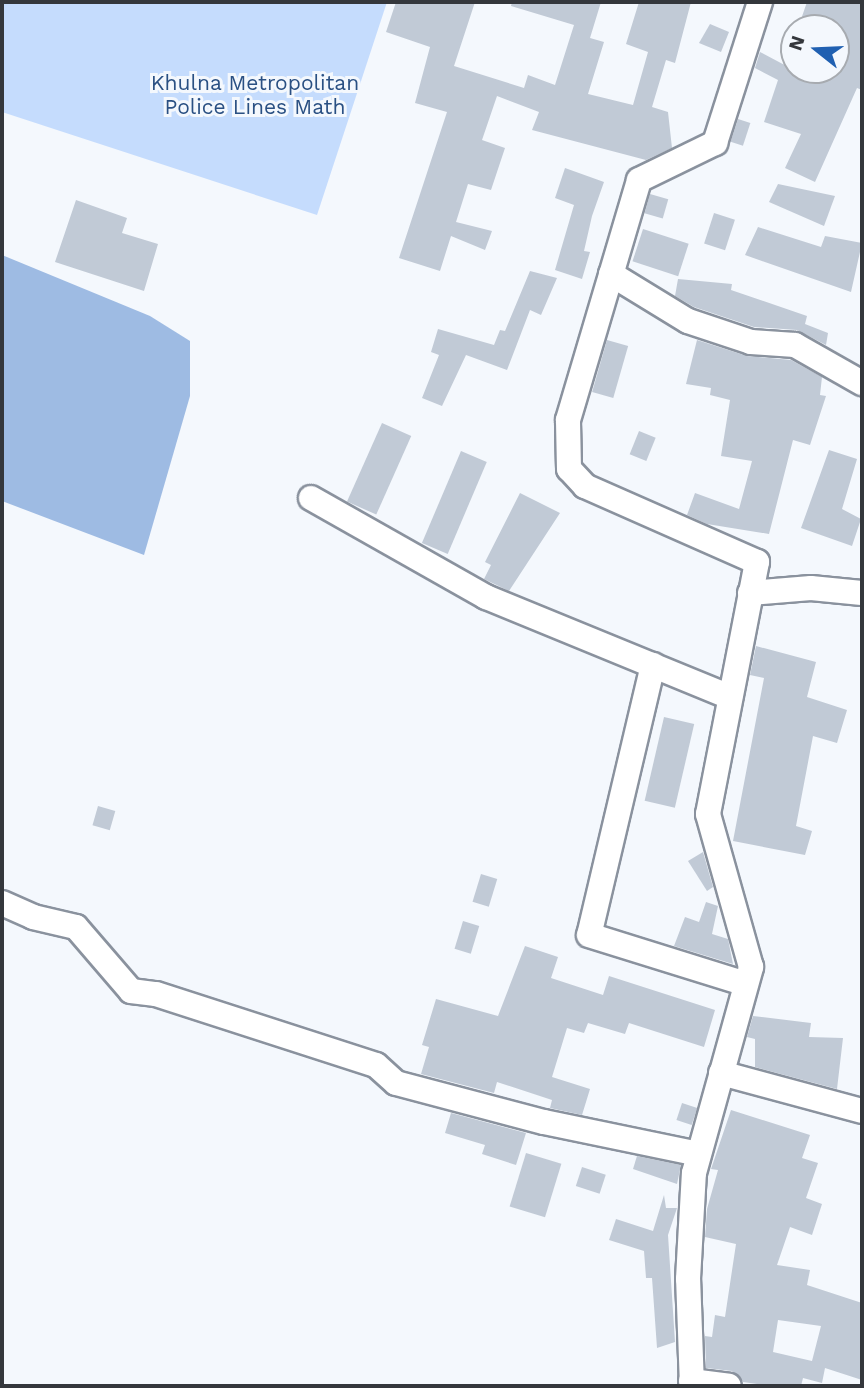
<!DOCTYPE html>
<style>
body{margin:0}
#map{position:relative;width:864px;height:1388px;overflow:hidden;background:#f4f8fd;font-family:"Work Sans",sans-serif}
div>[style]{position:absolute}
.green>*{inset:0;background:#c5dcfd}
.water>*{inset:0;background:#9ebbe3}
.building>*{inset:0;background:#c1cad6;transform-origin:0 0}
.roads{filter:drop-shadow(2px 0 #8a929e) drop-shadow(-2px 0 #8a929e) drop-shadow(0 2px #8a929e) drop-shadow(0 -2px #8a929e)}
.minor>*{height:24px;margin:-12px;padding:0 12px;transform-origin:12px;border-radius:12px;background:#fff}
span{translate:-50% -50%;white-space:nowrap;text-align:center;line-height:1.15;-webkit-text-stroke:6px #f4f8fd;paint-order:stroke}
.park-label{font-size:21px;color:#2a5083}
.frame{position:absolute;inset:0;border:4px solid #34373c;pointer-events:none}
.north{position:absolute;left:780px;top:14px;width:70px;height:70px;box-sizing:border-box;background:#f4f8fd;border:2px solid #a7abb0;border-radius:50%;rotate:288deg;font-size:19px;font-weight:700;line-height:28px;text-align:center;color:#34373c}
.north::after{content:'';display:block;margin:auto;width:24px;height:32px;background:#2060b1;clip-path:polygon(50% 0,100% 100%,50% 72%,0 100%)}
</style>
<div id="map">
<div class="green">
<i style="clip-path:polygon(2px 2px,387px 2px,317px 215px,2px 112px)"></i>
</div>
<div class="water">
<i style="clip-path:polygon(2px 255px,150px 316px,190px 341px,190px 396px,144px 555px,2px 501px)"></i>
</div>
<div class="building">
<i style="clip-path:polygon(396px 2px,475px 2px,454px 66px,524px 88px,528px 75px,555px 85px,574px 25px,511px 6px,512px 2px,601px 2px,590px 38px,604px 42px,588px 94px,633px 105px,648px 52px,626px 44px,639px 2px,691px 2px,675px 63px,666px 60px,652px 107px,668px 112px,672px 148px,646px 160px,532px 130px,539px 112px,497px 96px,482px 140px,505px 148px,491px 190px,468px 184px,456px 222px,492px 231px,485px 250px,451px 236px,440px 271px,399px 258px,447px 112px,415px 103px,430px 47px,386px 32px)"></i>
<i style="clip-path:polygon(807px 2px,862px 2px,862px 90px,857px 88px,815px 182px,785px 168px,801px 134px,764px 122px,778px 80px,755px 68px,760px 52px,794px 70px,836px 70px,836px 28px,798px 28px)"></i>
<i style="clip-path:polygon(710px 24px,729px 32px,721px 52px,699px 43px)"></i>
<i style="left:738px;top:119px;width:13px;height:24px;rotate:18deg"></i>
<i style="clip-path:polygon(565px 168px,604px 182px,592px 216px,584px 251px,590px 252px,582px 279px,555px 270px,574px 205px,555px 198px)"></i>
<i style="clip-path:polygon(778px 184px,835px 196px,824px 226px,769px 202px)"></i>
<i style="left:650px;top:194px;width:19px;height:20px;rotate:16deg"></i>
<i style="clip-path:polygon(76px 200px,127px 218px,122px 233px,158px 244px,144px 291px,55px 262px)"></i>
<i style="left:714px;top:213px;width:22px;height:32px;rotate:18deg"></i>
<i style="clip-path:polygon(758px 227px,821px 247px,825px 236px,862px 243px,851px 292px,745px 255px)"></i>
<i style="left:643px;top:229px;width:48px;height:34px;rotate:18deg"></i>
<i style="clip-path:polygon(530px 271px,557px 278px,541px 315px,530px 310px,507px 370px,466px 355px,442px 406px,422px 398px,439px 355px,431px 352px,438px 329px,494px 345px,500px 330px,505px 331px)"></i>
<i style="clip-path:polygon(678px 279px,732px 284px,731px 290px,807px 316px,805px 324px,828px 333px,826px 345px,797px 330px,754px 327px,694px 307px,675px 296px)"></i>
<i style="left:607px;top:340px;width:22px;height:54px;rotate:16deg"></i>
<i style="clip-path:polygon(697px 340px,747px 356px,791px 360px,822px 377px,820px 395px,826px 396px,810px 445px,793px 440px,769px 534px,707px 524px,687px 515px,695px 493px,739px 509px,752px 461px,721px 456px,730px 400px,710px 395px,711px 388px,686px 384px)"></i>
<i style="left:382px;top:423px;width:32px;height:86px;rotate:24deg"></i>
<i style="left:639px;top:431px;width:18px;height:25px;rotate:22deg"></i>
<i style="clip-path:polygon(829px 450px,857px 459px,842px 509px,861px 519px,852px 546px,801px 528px)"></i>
<i style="left:461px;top:451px;width:28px;height:100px;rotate:23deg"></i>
<i style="clip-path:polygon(520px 493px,560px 513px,509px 591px,484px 579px,491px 565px,485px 562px)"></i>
<i style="clip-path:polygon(756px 646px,816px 662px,807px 697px,847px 710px,837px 743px,813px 736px,796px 826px,812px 831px,805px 855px,733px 841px,764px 678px,750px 675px)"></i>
<i style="left:664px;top:717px;width:31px;height:86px;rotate:13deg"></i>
<i style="left:98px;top:806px;width:18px;height:20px;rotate:16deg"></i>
<i style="clip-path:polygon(703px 852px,713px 887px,707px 891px,688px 861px)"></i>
<i style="left:481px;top:874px;width:17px;height:29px;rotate:17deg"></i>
<i style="clip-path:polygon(706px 902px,718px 906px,712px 934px,728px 939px,733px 964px,674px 946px,685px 917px,699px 922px)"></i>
<i style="left:463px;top:921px;width:17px;height:29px;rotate:17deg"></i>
<i style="clip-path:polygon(525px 946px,558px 957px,551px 978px,603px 995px,609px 976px,715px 1010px,704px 1047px,629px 1023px,625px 1034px,588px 1023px,584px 1033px,567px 1028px,552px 1077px,590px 1089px,582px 1115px,550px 1108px,552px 1100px,497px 1082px,494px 1093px,421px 1074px,429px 1047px,422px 1045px,436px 999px,498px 1016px)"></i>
<i style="clip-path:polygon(753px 1016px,811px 1023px,809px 1037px,843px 1038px,837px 1089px,755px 1067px,755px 1039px,747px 1037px)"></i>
<i style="left:682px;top:1103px;width:16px;height:18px;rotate:18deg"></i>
<i style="clip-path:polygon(evenodd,731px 1110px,810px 1135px,802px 1158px,818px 1163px,806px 1198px,822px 1204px,812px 1235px,790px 1227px,777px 1265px,810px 1270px,807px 1285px,862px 1303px,862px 1380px,825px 1368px,822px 1383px,803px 1378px,801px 1386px,770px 1386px,743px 1382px,732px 1371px,706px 1368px,705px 1336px,712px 1337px,715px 1315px,725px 1317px,736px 1244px,705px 1237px,707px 1209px,718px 1170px,711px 1169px,731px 1110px,778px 1320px,821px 1326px,812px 1361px,773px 1352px,778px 1320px)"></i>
<i style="clip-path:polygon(451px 1113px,526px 1133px,516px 1165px,482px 1154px,485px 1145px,445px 1133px)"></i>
<i style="left:526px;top:1153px;width:37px;height:56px;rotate:17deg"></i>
<i style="clip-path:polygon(637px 1156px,681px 1165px,677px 1184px,633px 1169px)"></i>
<i style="left:582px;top:1167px;width:25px;height:20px;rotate:18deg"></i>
<i style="clip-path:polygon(664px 1195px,666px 1208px,677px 1208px,668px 1235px,675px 1342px,657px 1348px,652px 1278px,646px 1278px,644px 1251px,609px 1240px,616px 1219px,653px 1231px)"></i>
</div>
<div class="roads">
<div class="minor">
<i style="left:611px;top:274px;width:90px;rotate:31.4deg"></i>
<i style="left:688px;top:321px;width:66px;rotate:18.4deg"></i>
<i style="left:751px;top:342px;width:44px;rotate:3.9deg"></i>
<i style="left:795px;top:345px;width:77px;rotate:29.6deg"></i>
<i style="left:311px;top:498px;width:201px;rotate:29.5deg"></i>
<i style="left:486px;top:597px;width:264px;rotate:22.3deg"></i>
<i style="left:750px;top:593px;width:61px;rotate:-4.7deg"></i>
<i style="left:811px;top:588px;width:51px;rotate:5.6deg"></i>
<i style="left:653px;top:665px;width:277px;rotate:103.3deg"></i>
<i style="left:589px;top:935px;width:164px;rotate:17.3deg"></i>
<i style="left:2px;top:903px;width:34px;rotate:24deg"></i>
<i style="left:33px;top:917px;width:44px;rotate:13.1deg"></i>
<i style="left:76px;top:927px;width:84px;rotate:49.3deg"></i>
<i style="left:131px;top:991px;width:25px;rotate:7deg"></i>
<i style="left:156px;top:994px;width:231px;rotate:17.9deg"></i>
<i style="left:376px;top:1065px;width:27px;rotate:42deg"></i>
<i style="left:396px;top:1083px;width:153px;rotate:14.8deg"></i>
<i style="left:544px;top:1122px;width:158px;rotate:11.7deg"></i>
<i style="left:721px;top:1073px;width:146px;rotate:15.1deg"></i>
<i style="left:691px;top:1381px;width:38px;rotate:7deg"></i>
<i style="left:692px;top:1386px;width:107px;rotate:-92.1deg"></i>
<i style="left:688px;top:1279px;width:106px;rotate:-86.8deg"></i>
<i style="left:694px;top:1173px;width:214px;rotate:-74.5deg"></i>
<i style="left:751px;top:967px;width:159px;rotate:-105.7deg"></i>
<i style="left:708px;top:814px;width:257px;rotate:-79deg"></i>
<i style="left:757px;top:562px;width:188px;rotate:-156.2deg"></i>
<i style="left:585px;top:486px;width:23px;rotate:-133deg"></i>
<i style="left:569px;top:469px;width:49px;rotate:-91.2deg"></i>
<i style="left:568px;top:420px;width:250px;rotate:-73.5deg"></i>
<i style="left:639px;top:180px;width:85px;rotate:-26deg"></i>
<i style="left:715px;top:143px;width:148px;rotate:-72.3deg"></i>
</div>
</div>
<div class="park-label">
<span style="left:255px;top:95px">Khulna Metropolitan<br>Police Lines Math</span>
</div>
<div class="frame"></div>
<div class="north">N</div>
</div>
